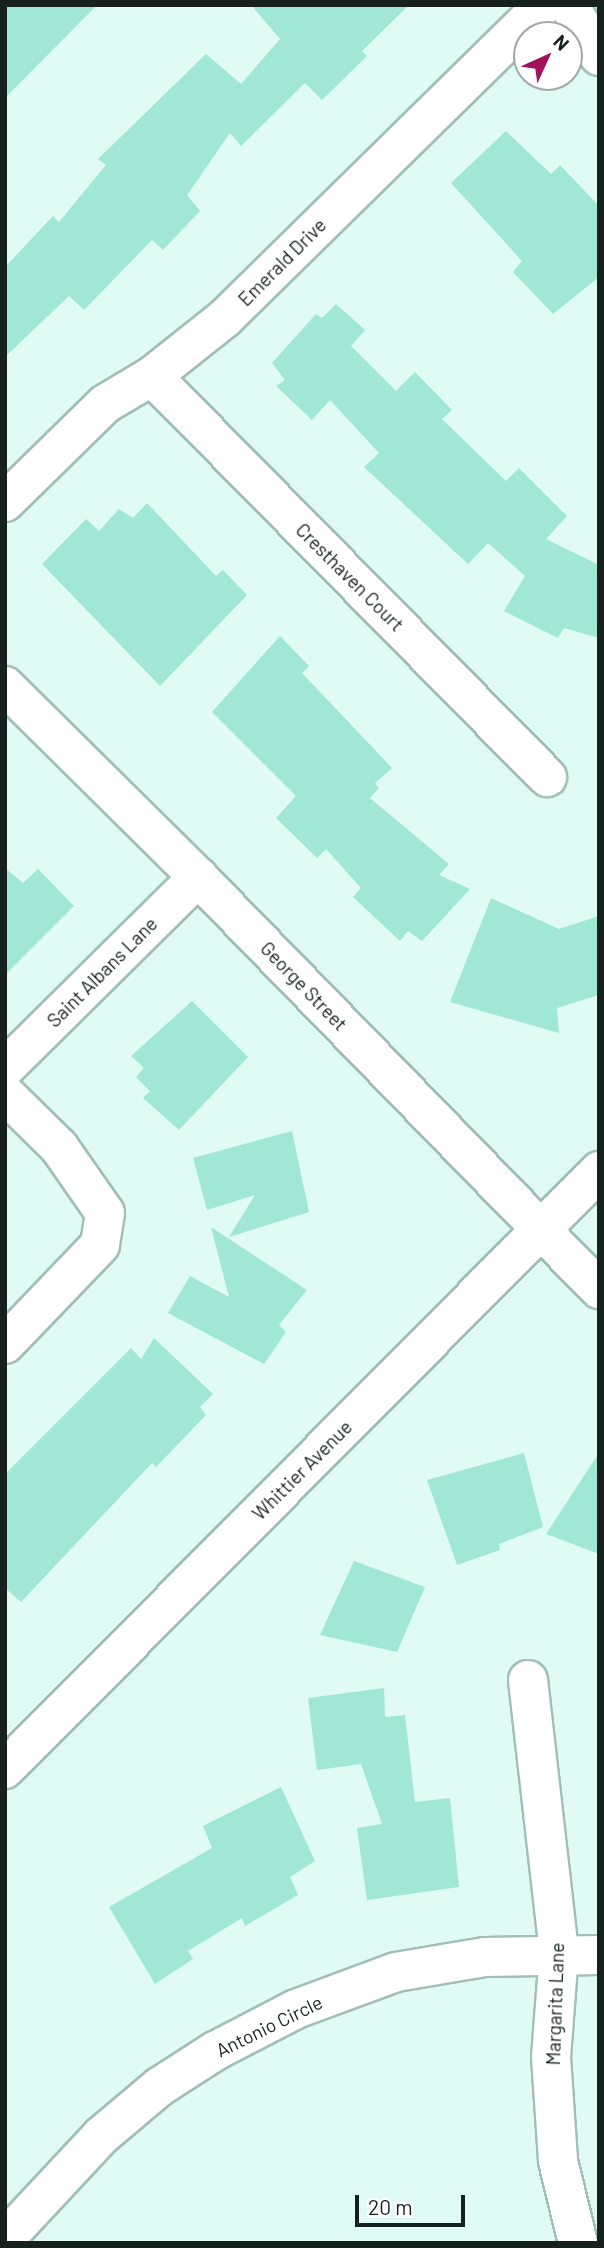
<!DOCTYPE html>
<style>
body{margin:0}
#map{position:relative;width:604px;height:2248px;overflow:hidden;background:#dffbf3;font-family:Barlow,sans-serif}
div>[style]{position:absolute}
.building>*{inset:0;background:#a1e7d5}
.roads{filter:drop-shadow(2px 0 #a3beb6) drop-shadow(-2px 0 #a3beb6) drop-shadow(0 2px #a3beb6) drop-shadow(0 -2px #a3beb6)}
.minor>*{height:38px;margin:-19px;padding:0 19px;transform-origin:19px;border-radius:19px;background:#fff}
span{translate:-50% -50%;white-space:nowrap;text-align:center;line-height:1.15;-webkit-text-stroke:7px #fff;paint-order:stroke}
.street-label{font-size:19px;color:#16211e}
.frame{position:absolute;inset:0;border:7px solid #16211e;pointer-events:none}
.north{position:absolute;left:513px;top:21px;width:70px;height:70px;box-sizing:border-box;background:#fff;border:2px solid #a2a6a5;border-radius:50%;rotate:45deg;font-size:19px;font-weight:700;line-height:28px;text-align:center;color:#16211e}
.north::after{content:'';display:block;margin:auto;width:24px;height:32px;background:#9f125c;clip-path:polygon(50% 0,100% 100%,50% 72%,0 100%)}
.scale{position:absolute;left:355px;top:2195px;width:110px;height:32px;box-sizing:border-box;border:4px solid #16211e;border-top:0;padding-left:9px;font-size:21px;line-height:24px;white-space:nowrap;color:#16211e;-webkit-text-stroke:5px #fff;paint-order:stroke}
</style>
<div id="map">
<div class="building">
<i style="clip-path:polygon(5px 5px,97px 5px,5px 98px)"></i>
<i style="clip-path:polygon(251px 5px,409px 5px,362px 51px,367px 56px,322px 100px,305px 83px,241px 146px,230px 133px,187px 195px,200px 211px,163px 250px,152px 240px,84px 310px,69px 296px,5px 357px,5px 267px,53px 216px,59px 222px,106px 165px,98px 159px,206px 54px,241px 84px,280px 39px)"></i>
<i style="clip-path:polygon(506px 131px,551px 174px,560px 165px,599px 206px,599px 277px,553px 314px,513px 272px,522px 261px,451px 183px)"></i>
<i style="clip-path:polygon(336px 304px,365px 330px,351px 346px,396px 391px,415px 372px,452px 410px,442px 419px,506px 481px,519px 468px,567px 516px,546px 539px,599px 565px,599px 638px,564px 628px,558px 638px,504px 611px,525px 576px,488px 543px,468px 564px,364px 467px,379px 453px,330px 400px,312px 420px,276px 386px,285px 380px,272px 363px,316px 314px,322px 318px)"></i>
<i style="clip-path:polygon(147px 503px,216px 576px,223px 570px,247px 595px,160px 686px,42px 564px,86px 519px,99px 531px,119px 509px,133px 518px)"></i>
<i style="clip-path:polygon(280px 636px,309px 666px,302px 673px,392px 768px,375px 783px,379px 788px,370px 798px,449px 864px,439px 875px,470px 889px,422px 941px,408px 931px,400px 941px,353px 897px,361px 888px,326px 849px,317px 858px,276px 818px,296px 796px,212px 712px)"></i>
<i style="clip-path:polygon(5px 868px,23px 883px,38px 869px,74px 906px,5px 975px)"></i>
<i style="clip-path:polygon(491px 898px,559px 929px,599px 916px,599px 995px,557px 1008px,559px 1033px,450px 1002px)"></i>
<i style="clip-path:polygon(192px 1001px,248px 1057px,179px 1130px,143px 1098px,150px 1091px,136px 1077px,144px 1068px,131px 1056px)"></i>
<i style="clip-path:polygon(292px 1131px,309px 1212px,229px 1237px,255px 1195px,207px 1210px,193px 1158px)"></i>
<i style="clip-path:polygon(211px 1227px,307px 1290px,279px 1325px,286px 1332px,264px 1364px,168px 1313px,190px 1276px,229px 1297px)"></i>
<i style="clip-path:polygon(154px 1338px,213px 1394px,200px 1407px,206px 1415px,156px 1467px,152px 1463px,21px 1602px,5px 1588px,5px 1474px,131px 1348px,141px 1359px)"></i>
<i style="clip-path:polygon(524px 1453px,543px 1527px,499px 1544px,500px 1550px,457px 1565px,427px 1480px)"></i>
<i style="clip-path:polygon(599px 1453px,599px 1554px,546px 1534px)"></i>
<i style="clip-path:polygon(354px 1561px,425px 1587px,397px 1652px,320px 1635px)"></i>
<i style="clip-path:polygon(384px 1688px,385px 1717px,405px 1715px,415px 1802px,450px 1798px,459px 1887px,367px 1900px,357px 1828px,382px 1824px,361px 1764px,317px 1770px,308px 1698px)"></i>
<i style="clip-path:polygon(281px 1787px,315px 1861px,290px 1877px,298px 1895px,245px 1926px,242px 1918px,188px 1951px,193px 1959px,155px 1984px,109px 1907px,212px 1848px,203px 1826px)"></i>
</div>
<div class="roads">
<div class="minor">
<i style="left:569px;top:5px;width:59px;rotate:59.5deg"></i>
<i style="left:152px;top:376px;width:563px;rotate:45.43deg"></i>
<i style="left:5px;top:502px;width:140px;rotate:-44.4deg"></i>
<i style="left:105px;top:404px;width:55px;rotate:-30.8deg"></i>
<i style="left:152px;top:376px;width:93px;rotate:-38.5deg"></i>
<i style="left:225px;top:318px;width:446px;rotate:-44.5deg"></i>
<i style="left:5px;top:686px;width:272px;rotate:44.7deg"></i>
<i style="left:198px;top:877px;width:575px;rotate:45.78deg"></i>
<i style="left:5px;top:1068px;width:272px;rotate:-44.7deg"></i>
<i style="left:5px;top:1094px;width:76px;rotate:44.5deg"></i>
<i style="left:59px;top:1147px;width:80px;rotate:55.1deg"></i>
<i style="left:105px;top:1213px;width:32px;rotate:99deg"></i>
<i style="left:100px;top:1245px;width:137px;rotate:133.8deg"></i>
<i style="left:528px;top:1680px;width:275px;rotate:83.5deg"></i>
<i style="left:559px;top:1953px;width:104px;rotate:94.4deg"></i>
<i style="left:551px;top:2057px;width:104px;rotate:86.1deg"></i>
<i style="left:558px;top:2161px;width:84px;rotate:76.3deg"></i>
<i style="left:5px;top:1769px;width:843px;rotate:-45.19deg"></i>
<i style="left:5px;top:2239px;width:141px;rotate:-47deg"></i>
<i style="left:101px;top:2136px;width:76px;rotate:-40.2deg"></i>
<i style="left:159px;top:2087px;width:67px;rotate:-32.7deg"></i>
<i style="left:215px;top:2051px;width:91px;rotate:-27.4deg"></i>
<i style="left:296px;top:2009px;width:107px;rotate:-20.3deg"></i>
<i style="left:396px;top:1972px;width:90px;rotate:-9.6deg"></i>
<i style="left:485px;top:1957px;width:114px;rotate:-1deg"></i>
</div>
</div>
<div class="street-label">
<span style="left:282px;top:262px;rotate:-45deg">Emerald Drive</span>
<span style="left:350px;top:577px;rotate:45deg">Cresthaven Court</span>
<span style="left:102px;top:972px;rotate:-45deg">Saint Albans Lane</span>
<span style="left:304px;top:986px;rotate:46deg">George Street</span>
<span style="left:302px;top:1470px;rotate:-45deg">Whittier Avenue</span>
<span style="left:555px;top:2004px;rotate:-88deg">Margarita Lane</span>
<span style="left:269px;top:2026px;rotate:-26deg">Antonio Circle</span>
</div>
<div class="frame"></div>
<div class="north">N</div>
<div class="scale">20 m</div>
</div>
